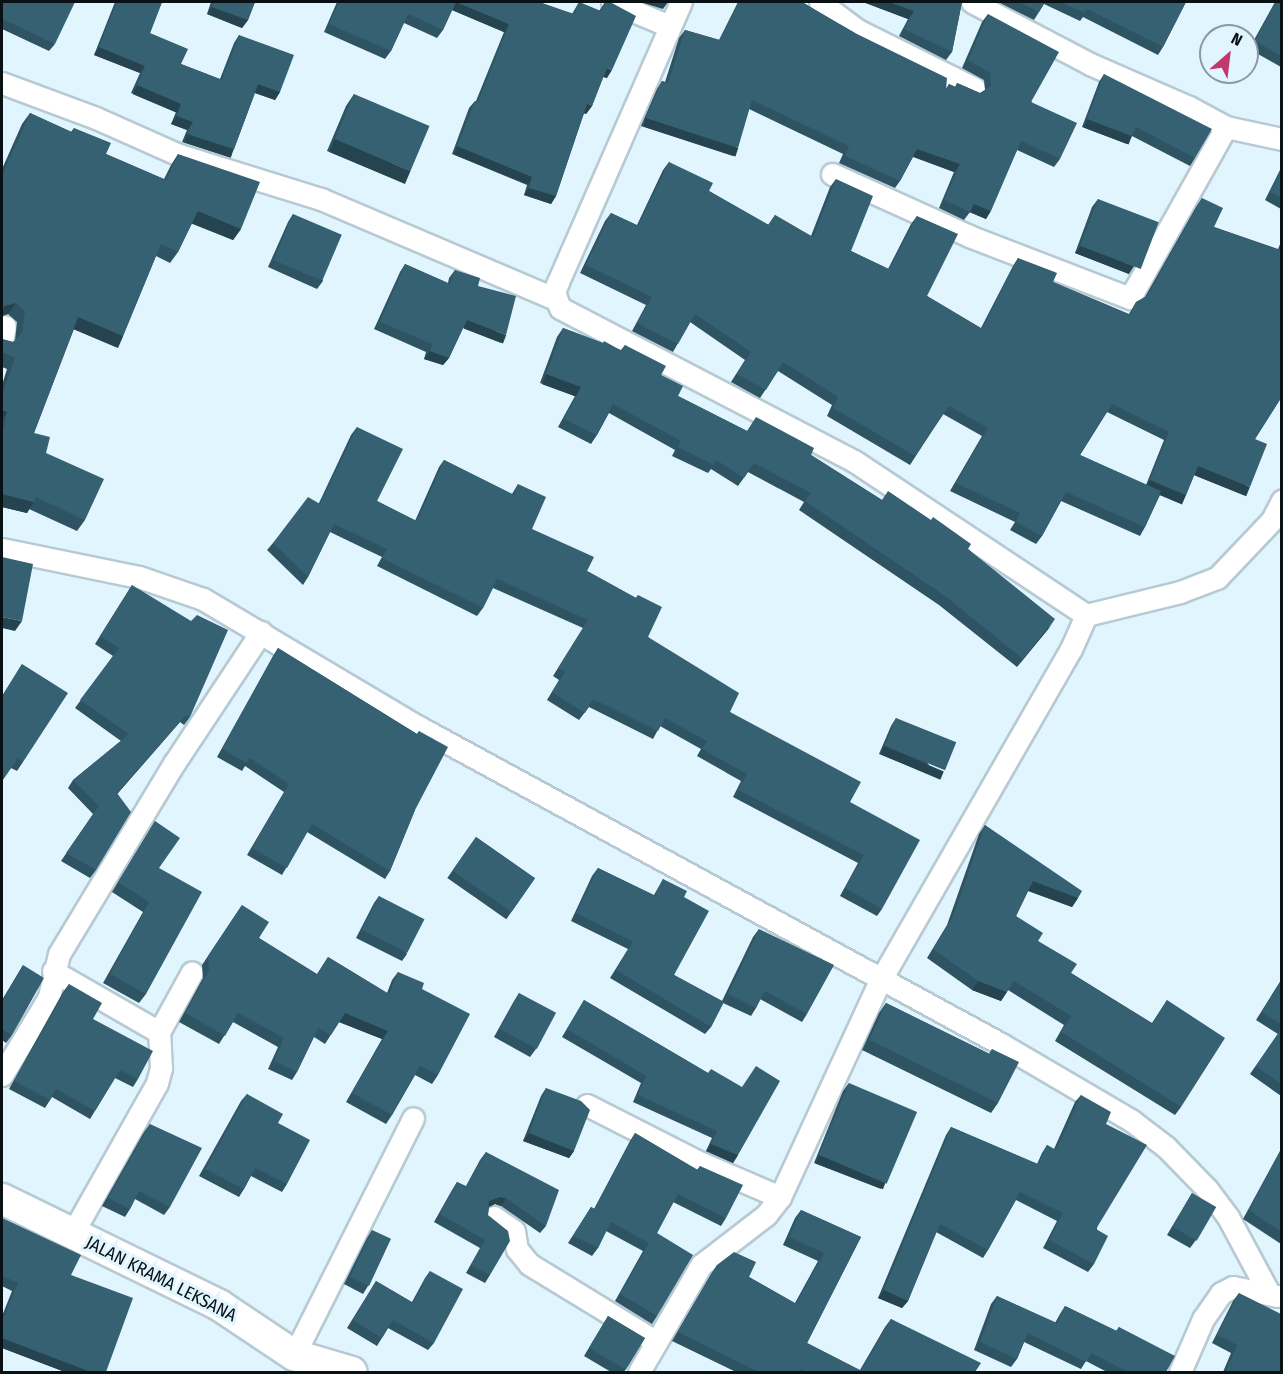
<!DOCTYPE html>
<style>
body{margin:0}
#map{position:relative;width:1283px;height:1374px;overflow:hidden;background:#e1f5fe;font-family:"Fira Sans Condensed",sans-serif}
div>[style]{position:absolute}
.roads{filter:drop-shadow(2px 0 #b7cad3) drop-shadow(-2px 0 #b7cad3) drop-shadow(0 2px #b7cad3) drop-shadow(0 -2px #b7cad3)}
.street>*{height:21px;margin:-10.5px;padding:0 10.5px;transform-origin:10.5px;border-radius:10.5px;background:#fff}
.secondary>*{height:30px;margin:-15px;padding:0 15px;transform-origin:15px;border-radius:15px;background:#fff}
.wall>*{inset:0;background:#2e5363;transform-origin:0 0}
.shaded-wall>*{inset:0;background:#254450;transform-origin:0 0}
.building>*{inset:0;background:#356173;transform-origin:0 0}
span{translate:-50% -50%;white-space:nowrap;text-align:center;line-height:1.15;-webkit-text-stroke:6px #e1f5fe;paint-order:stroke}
.street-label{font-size:18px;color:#0a1114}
.frame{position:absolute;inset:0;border:3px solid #0a1114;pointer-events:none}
.north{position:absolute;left:1199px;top:24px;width:60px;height:60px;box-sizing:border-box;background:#e1f5fe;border:2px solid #8b9aa0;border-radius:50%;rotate:28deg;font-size:16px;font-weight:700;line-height:24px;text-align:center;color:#0a1114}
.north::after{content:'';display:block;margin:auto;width:21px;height:27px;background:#c2376e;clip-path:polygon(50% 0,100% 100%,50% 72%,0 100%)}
</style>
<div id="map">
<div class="roads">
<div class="street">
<i style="left:612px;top:2px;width:62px;rotate:22.8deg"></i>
<i style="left:820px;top:2px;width:46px;rotate:37.1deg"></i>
<i style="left:857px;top:30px;width:131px;rotate:26.4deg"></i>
<i style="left:972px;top:2px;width:133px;rotate:27.7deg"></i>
<i style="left:1090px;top:64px;width:108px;rotate:23.5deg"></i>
<i style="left:1189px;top:107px;width:42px;rotate:28.4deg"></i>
<i style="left:1226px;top:127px;width:57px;rotate:12.1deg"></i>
<i style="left:2px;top:83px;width:100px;rotate:20.4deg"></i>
<i style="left:96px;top:118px;width:91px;rotate:24deg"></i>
<i style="left:179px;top:155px;width:149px;rotate:17.2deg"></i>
<i style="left:321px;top:199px;width:254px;rotate:23.1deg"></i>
<i style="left:832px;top:174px;width:150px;rotate:24.3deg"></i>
<i style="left:969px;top:236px;width:173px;rotate:21.1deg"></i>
<i style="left:1130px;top:298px;width:196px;rotate:-60.7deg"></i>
<i style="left:2px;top:341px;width:15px;rotate:-79deg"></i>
<i style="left:2px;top:549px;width:140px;rotate:11.6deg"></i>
<i style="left:139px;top:577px;width:68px;rotate:19deg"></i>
<i style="left:203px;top:599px;width:249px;rotate:30.7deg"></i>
<i style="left:417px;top:726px;width:665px;rotate:28.57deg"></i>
<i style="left:1001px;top:1044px;width:152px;rotate:30.4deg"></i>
<i style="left:1132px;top:1121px;width:43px;rotate:37.4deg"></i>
<i style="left:1166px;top:1147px;width:59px;rotate:45.7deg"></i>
<i style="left:1207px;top:1189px;width:35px;rotate:53deg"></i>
<i style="left:1228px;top:1217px;width:86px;rotate:61.7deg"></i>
<i style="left:1086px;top:615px;width:97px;rotate:-13.7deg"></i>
<i style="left:1180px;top:592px;width:40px;rotate:-21deg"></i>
<i style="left:1217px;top:578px;width:80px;rotate:-46.5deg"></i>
<i style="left:1272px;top:520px;width:22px;rotate:-63deg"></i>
<i style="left:53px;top:971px;width:122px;rotate:29.9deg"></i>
<i style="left:2px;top:1075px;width:91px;rotate:-58.9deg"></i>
<i style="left:49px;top:997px;width:44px;rotate:-76.9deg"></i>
<i style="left:59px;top:954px;width:224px;rotate:-58.9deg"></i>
<i style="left:175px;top:762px;width:156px;rotate:-56.5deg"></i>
<i style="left:587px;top:1105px;width:128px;rotate:27deg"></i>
<i style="left:701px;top:1163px;width:86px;rotate:23.3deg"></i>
<i style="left:494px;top:1217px;width:24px;rotate:35deg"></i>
<i style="left:514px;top:1231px;width:18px;rotate:81deg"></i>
<i style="left:517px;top:1249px;width:19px;rotate:51deg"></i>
<i style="left:529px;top:1264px;width:148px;rotate:31.4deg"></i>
<i style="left:72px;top:1234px;width:173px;rotate:-60.6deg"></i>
<i style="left:157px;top:1083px;width:16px;rotate:-75deg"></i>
<i style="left:161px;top:1068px;width:36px;rotate:-93deg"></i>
<i style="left:159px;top:1032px;width:68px;rotate:-61.2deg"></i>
<i style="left:294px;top:1355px;width:265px;rotate:-63.3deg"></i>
<i style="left:639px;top:1372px;width:124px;rotate:-59.9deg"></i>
<i style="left:701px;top:1265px;width:82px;rotate:-37.6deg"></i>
<i style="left:766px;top:1215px;width:23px;rotate:-52deg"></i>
<i style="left:780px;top:1197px;width:238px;rotate:-65.2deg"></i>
<i style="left:880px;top:981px;width:383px;rotate:-60.1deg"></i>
<i style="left:1071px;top:649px;width:37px;rotate:-66deg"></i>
<i style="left:1086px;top:615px;width:278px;rotate:-146.4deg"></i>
<i style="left:854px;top:461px;width:331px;rotate:-152.5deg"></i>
<i style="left:560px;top:308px;width:17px;rotate:-111deg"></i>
<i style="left:554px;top:292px;width:11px;rotate:-68deg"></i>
<i style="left:558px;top:282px;width:306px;rotate:-66.3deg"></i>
<i style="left:1180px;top:1372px;width:58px;rotate:-66.5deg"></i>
<i style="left:1203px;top:1319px;width:32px;rotate:-55deg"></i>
<i style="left:1221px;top:1293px;width:13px;rotate:-27deg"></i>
<i style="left:1233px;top:1287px;width:45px;rotate:11.6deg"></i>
</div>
<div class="secondary">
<i style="left:2px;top:1199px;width:242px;rotate:26deg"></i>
<i style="left:219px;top:1305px;width:90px;rotate:33.7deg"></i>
<i style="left:294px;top:1355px;width:60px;rotate:16.3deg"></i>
</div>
</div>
<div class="wall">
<i style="clip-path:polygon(2px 2px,55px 44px,49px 51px,2px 29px)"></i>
<i style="clip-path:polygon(115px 2px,162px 2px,150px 33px,181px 64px,220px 79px,234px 43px,239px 35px,280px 92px,275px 100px,255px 93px,234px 149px,229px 157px,182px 142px,187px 130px,171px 124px,176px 112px,131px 93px,140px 73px,94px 55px)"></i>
<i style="clip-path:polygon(211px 2px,255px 2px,248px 20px,242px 28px,207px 14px)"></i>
<i style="clip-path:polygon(337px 2px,539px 2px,572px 14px,579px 2px,599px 11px,605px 2px,610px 2px,607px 78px,603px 77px,592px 106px,586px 114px,584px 113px,556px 196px,551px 204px,524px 195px,527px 185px,452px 154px,469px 108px,475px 101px,476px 101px,504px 32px,452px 10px,443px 30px,437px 38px,404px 23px,391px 51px,385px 59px,324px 32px)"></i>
<i style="clip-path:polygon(738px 2px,802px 2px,946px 89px,949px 84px,955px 87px,957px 83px,980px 93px,985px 90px,984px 80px,962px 68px,982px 22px,988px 14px,1060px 159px,1054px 167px,1017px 150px,986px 219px,970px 212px,964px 220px,939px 208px,954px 172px,913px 157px,900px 181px,895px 188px,839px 163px,843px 154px,749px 109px,733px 156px,641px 126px,657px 89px,662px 81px,665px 82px,679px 38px,685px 30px,719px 40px)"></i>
<i style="clip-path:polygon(863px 2px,962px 2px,952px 52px,946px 60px,899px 36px,908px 19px)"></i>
<i style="clip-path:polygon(998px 2px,1186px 2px,1163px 47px,1158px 55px,1083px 17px,1080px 21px,1044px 4px,1034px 20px)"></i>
<i style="clip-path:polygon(1275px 2px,1281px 2px,1281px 67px,1249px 49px)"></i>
<i style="clip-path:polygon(1104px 74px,1195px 158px,1190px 166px,1132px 136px,1127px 144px,1082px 127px,1099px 82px)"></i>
<i style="clip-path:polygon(354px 94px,402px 182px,327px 151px,346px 106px)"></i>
<i style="clip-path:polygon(30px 113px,71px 132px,74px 128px,106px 154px,164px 179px,171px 165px,178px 154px,241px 229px,233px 240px,192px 223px,178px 252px,170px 263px,156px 256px,123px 336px,116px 347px,74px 329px,34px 433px,85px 520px,77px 531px,29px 509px,27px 513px,2px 507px,2px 385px,7px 369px,2px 367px,2px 339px,13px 342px,15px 341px,17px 322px,8px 314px,2px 316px,2px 169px,22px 124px)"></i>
<i style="clip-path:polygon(evenodd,669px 162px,709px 191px,768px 225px,775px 215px,811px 236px,830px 187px,836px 179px,851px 251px,888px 269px,911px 224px,917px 216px,927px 296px,981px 328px,1013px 266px,1018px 258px,1053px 282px,1129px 314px,1136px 302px,1145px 297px,1196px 207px,1202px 198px,1214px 227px,1278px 249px,1281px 242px,1281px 398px,1255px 439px,1244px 495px,1194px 475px,1186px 495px,1180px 503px,1160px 495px,1145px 527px,1140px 536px,1061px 501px,1042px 536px,1036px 544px,1010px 530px,1015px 522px,950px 491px,982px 436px,943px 414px,910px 465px,827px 416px,832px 405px,778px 371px,760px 398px,731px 382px,745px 360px,690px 322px,673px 352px,632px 331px,646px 305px,580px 273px,605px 221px,611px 213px,637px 225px,663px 170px,669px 162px,1107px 412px,1164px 440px,1146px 485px,1080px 455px,1107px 412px)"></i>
<i style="clip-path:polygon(1281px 168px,1281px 209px,1265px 200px)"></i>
<i style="clip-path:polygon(1098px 199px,1129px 274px,1075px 253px,1092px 207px)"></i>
<i style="clip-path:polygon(293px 214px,323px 281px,317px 289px,268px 267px,288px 222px)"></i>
<i style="clip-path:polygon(405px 264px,448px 283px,449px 278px,455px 270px,478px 286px,501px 343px,463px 328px,449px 358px,443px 365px,424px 359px,426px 352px,374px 329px,400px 272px)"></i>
<i style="clip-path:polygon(563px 328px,621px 350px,625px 345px,661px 375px,678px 396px,747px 431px,811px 455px,882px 500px,968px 549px,1049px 628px,1017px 667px,939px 605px,799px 510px,804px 502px,748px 472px,738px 486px,711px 469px,708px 473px,672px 456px,675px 450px,609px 413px,597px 435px,591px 444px,558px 427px,575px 396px,540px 383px,557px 337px)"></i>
<i style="clip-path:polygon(357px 427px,377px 501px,415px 521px,439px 467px,444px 460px,512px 494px,518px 484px,532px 529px,587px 571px,636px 598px,638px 595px,648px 637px,730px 712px,850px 802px,882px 909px,877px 916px,840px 896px,858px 863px,733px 797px,741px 781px,697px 756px,701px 749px,660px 726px,653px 739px,589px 707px,579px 720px,547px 700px,559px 680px,553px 676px,583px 628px,493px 588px,483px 608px,477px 616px,377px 566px,382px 557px,330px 532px,308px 577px,303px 585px,267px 550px,273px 543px,319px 503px,351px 435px)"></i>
<i style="clip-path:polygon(132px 585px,190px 717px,184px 725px,180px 722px,117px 794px,96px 870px,90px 878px,61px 861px,93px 814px,68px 788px,73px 780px,121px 741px,75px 708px,113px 656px,95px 644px)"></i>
<i style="clip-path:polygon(278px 648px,417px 734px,419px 731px,415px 810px,390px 871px,385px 879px,307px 832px,282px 875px,247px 855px,284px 792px,245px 766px,242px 771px,217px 757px,273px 656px)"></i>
<i style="clip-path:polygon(22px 664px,23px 762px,17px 771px,11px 768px,2px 781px,2px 696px)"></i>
<i style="clip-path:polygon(896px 718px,938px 778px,879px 754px,891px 726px)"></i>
<i style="clip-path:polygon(155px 821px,159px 868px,146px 994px,139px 1003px,103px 983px,143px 912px,112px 892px)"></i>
<i style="clip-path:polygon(985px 825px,1078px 898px,1072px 907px,1028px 891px,1016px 916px,1038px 941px,1071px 973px,1152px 1023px,1167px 1000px,1181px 1107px,1175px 1115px,1055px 1041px,1064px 1025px,1008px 990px,1001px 1001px,972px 990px,927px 958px,947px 925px,979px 834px)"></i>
<i style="left:476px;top:837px;width:72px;height:50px;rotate:35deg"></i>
<i style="clip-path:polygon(598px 868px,654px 895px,663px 879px,684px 897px,674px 975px,722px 1001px,753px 937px,759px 929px,807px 1014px,802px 1022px,760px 999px,756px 1008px,751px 1016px,723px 1003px,711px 1027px,705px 1034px,610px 978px,628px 949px,571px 921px,592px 876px)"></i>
<i style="clip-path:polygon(379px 896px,407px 954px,402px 961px,356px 938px,374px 903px)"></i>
<i style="clip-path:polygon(242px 905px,259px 938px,317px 974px,328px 957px,387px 993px,392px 980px,398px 972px,422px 989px,438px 1075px,432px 1084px,415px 1075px,392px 1115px,386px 1124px,346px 1102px,382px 1039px,339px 1022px,325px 1044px,314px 1037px,297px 1072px,292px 1080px,268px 1069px,278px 1047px,233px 1022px,219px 1044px,179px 1022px,203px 978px,202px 965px)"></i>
<i style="clip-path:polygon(23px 965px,12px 1035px,6px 1043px,2px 1040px,2px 1000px)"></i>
<i style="clip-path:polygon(1281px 980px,1281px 1096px,1250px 1074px,1278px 1034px,1256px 1020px)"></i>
<i style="clip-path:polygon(69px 984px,93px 1019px,138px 1079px,133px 1087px,115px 1078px,90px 1119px,52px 1097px,45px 1108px,9px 1089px,63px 992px)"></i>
<i style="clip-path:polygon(519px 993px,536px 1049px,530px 1057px,494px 1037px,514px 1001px)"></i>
<i style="clip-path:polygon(584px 1000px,708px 1073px,738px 1155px,733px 1163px,706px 1151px,712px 1138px,633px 1102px,641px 1083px,562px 1037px)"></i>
<i style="clip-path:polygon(886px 1003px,989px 1054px,992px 1049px,998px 1103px,991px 1113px,862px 1050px,879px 1013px)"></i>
<i style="clip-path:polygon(849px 1083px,881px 1189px,814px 1163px,843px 1091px)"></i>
<i style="clip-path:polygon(546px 1088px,574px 1151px,569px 1158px,523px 1141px,541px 1096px)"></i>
<i style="clip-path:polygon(247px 1094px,278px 1123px,287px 1184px,282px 1192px,251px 1176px,244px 1189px,239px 1197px,199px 1176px,241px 1101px)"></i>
<i style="clip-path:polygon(1081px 1095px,1106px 1124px,1094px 1264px,1088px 1272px,1043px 1248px,1057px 1221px,1016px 1200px,988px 1250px,983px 1258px,936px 1232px,908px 1301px,902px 1308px,878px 1298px,946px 1135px,951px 1127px,1037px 1164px,1042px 1153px,1047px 1145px,1054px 1149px,1075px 1102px)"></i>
<i style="clip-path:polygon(150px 1124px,170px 1207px,164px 1215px,135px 1199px,130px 1209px,125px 1217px,102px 1206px,144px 1132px)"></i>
<i style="clip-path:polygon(635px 1133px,697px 1170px,700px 1166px,726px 1218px,721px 1226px,673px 1202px,657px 1233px,657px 1316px,652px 1324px,615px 1301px,643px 1251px,606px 1231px,598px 1248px,592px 1256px,568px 1243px,591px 1207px,594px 1209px,630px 1141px)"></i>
<i style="clip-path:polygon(1281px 1149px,1281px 1244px,1243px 1219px)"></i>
<i style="clip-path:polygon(486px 1152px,546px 1226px,540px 1233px,501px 1206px,495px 1204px,489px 1207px,488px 1215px,490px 1275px,485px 1283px,466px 1273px,480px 1248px,434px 1222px,452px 1190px,457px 1182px,466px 1186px,480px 1160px)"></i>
<i style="clip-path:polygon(1192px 1193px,1196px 1240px,1190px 1248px,1167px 1235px)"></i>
<i style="clip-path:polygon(801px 1210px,861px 1237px,807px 1343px,860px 1370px,885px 1327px,891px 1319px,975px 1372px,736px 1372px,672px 1341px,711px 1274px,717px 1265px,749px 1277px,795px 1303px,818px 1261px,783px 1245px,795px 1218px)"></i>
<i style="clip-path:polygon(2px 1218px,71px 1275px,106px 1372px,65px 1372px,2px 1348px,2px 1316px,12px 1291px,2px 1286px)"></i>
<i style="clip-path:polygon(372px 1230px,368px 1286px,363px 1294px,344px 1284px,367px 1238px)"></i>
<i style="clip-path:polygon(430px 1271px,434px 1343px,428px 1350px,388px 1328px,377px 1346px,347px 1328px,376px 1281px,412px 1302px,425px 1278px)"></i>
<i style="clip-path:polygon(1239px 1293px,1281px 1372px,1223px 1372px,1231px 1353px,1212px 1343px,1233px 1301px)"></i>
<i style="clip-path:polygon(997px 1296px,1055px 1323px,1060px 1314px,1065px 1306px,1116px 1331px,1119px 1327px,1166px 1372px,1107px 1372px,1086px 1361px,1081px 1369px,1024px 1342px,1017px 1359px,1011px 1367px,974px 1350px,991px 1304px)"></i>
<i style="clip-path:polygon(608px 1316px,645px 1338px,624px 1372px,611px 1372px,584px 1356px)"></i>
</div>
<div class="shaded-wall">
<i style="left:456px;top:2px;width:57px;height:9px;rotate:23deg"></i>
<i style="clip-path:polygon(640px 2px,668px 2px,663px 9px)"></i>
<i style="clip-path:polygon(863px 2px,889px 2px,914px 11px,908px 19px)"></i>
<i style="clip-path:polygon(212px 7px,248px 20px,242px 28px,207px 14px)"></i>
<i style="clip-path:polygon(99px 47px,145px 66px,140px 73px,94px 55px)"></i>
<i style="clip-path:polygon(607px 68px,612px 70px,607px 78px,601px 76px)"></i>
<i style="clip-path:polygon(258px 84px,280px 92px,275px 100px,252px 92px)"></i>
<i style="left:137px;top:85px;width:48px;height:10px;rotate:23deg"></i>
<i style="clip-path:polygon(587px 104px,592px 106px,586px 114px,581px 112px)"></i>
<i style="clip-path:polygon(177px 116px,193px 122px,187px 130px,171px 124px)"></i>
<i style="left:646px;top:118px;width:97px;height:9px;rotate:18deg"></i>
<i style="left:1087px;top:119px;width:48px;height:9px;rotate:21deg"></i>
<i style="left:187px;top:134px;width:49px;height:9px;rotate:18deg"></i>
<i style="left:335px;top:139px;width:82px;height:14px;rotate:23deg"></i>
<i style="left:457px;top:146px;width:81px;height:9px;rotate:22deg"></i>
<i style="clip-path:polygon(917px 149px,960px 164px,954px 172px,912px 156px)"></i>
<i style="clip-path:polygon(529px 188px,556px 196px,551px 204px,524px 195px)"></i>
<i style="clip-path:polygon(974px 204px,991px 211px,986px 219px,969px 212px)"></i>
<i style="clip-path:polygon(198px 211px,241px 229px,233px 240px,190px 223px)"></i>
<i style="clip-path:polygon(1081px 246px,1134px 266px,1129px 274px,1075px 253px)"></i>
<i style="clip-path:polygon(16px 303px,8px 314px,2px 316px,4px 306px)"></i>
<i style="left:78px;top:317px;width:49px;height:13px;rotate:23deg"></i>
<i style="left:467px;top:320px;width:42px;height:9px;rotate:21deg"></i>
<i style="clip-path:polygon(430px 351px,449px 358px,443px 365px,424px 359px)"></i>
<i style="left:546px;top:374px;width:37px;height:11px;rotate:20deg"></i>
<i style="clip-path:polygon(2px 410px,7px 412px,2px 420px)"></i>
<i style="left:1198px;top:466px;width:56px;height:10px;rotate:22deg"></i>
<i style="left:1150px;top:480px;width:39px;height:10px;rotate:23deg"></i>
<i style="clip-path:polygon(2px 494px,34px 502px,27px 513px,2px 507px)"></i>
<i style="clip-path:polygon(2px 617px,22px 621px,15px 631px,2px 628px)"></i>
<i style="clip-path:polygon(1055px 619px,1049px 628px,1017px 667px,1023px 659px)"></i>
<i style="clip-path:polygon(186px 715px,180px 722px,111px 801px,117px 793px)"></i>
<i style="left:884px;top:746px;width:65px;height:9px;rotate:23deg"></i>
<i style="clip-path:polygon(1033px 881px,1078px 898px,1072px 907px,1026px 890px)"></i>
<i style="clip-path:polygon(978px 981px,1007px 992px,1001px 1001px,972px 990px)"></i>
<i style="clip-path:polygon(345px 1013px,388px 1031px,382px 1039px,339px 1022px)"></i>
<i style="clip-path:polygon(529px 1133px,574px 1151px,569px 1158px,523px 1141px)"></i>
<i style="clip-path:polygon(711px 1144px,738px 1155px,733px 1163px,706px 1151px)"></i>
<i style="left:819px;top:1155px;width:72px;height:9px;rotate:21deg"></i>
<i style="clip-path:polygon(500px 1197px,506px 1198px,501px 1206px,495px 1204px,484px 1209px,489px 1201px)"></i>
<i style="clip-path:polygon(884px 1290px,908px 1301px,902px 1308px,878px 1298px)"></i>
<i style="clip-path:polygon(2px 1338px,91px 1372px,65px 1372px,2px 1348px)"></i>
</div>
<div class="building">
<i style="clip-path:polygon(2px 2px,75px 2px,55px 44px,2px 19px)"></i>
<i style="clip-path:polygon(117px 2px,162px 2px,150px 33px,188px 49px,181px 64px,222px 80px,239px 35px,294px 55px,280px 92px,258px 84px,234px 149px,187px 134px,193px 122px,177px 116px,181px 104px,137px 85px,145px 66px,99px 47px)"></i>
<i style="clip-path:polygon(214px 2px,255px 2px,248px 20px,212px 7px)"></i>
<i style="clip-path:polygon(339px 2px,539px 2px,574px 14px,579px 2px,601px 11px,605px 2px,610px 2px,636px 16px,612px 70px,607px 68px,592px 106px,587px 104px,556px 196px,529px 188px,532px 177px,457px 146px,475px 101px,478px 102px,509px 24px,456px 2px,443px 30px,408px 14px,391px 51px,329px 24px)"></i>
<i style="clip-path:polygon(739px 2px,802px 2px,857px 34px,947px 78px,946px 90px,949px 84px,956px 87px,957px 83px,980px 93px,991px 86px,990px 73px,968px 60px,988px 14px,1059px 52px,1031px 102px,1077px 123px,1060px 159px,1021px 141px,991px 211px,974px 204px,970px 212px,944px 200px,960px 164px,917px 149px,900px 181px,845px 156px,849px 146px,752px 100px,738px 148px,646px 118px,662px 81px,668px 83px,685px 30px,720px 40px)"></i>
<i style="clip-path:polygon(889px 2px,962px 2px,952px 52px,904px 29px,914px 11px)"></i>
<i style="clip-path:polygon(1019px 2px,1045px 2px,1039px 12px)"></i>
<i style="clip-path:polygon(1060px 2px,1186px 2px,1163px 47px,1087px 9px,1085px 13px)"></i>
<i style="clip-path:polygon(1276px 2px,1281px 2px,1281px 56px,1255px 41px)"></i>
<i style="clip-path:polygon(1104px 74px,1212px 129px,1195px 158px,1136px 127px,1132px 136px,1087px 119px)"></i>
<i style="left:354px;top:94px;width:82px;height:49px;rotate:23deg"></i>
<i style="clip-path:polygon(30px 113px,72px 132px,74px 128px,111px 143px,106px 154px,166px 180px,178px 154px,260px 182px,241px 229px,198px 211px,178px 252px,161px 244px,123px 336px,78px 317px,34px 433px,50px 437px,46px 453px,104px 479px,85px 520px,36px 497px,34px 502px,2px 494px,2px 435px,7px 412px,2px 410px,2px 394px,15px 358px,2px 352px,2px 339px,13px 342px,22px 333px,25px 311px,16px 303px,4px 306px,2px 316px,2px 175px)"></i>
<i style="clip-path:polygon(669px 162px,713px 183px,709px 191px,769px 225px,775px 215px,813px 237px,836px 179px,873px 196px,851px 251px,889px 269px,917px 216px,958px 234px,927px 296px,982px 329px,1018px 258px,1057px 273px,1053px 282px,1130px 315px,1136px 302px,1147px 296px,1202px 198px,1223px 208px,1214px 227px,1279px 250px,1281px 245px,1281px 398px,1255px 439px,1267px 444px,1250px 487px,1198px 466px,1186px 495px,1150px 480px,1169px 432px,1112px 404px,1080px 455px,1161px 491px,1145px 527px,1066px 492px,1042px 536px,1016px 522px,1020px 513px,956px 483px,988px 428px,949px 406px,915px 456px,833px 408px,838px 397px,783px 362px,766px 390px,737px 374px,751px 352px,695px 314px,678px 344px,637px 323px,652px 297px,586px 265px,611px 213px,638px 226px)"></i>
<i style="clip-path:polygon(1281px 171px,1281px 198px,1270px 192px)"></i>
<i style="left:1098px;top:199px;width:65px;height:50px;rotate:21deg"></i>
<i style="left:293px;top:214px;width:53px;height:50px;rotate:23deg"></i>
<i style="clip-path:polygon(405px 264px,450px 284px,455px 270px,480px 278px,478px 286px,516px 296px,506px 335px,467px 320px,449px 358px,430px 351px,432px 344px,380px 322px)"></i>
<i style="clip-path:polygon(563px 328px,603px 343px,604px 341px,622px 351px,625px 345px,666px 366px,661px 375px,683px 386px,678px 396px,747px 431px,756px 417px,814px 448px,811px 455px,882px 500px,888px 491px,931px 520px,933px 517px,971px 544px,968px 549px,1055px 619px,1023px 659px,945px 596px,805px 501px,811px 493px,754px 463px,744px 478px,716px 460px,714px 465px,678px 447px,681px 441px,613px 404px,597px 435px,564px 419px,581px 387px,546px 374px)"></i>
<i style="clip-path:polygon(357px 427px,403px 449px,377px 501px,417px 521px,444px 460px,514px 495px,518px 484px,546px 497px,532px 529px,594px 557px,587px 571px,636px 598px,638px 595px,662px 607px,648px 637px,739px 693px,730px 712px,861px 782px,850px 802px,920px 840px,882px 909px,845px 888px,864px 855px,738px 790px,747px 774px,702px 749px,707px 741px,665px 718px,658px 731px,593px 699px,585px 713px,552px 692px,565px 672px,558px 668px,588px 620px,497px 579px,483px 608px,382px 558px,387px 549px,334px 524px,308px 577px,273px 543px,308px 497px,320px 504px)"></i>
<i style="clip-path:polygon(2px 557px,33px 564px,22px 621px,2px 617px)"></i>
<i style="clip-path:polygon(132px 585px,191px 621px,197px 615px,228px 630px,190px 717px,186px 715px,117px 793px,131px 812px,96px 870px,66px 853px,99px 806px,73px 780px,129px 734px,80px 700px,119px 648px,100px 636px)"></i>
<i style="clip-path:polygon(278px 648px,417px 734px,419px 731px,448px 747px,415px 810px,390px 871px,312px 824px,287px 868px,252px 848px,289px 784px,250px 758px,247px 763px,222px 749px)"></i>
<i style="clip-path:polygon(22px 664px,68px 693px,23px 762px,18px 758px,2px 781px,2px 697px)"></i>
<i style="left:896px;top:718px;width:65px;height:30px;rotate:22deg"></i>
<i style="clip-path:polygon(155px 821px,180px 838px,159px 868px,202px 892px,146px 994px,110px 974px,149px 902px,118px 882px)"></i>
<i style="clip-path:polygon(985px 825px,1082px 891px,1078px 898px,1033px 881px,1016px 916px,1043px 933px,1038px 941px,1077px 964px,1071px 973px,1152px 1024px,1167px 1000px,1225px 1038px,1181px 1107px,1061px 1032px,1071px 1016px,1014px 981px,1007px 992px,978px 981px,933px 949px,953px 916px)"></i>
<i style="left:476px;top:837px;width:72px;height:41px;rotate:35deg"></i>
<i style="clip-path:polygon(598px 868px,655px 896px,663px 879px,687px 891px,684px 897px,709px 911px,674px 975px,724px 1002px,711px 1027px,616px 970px,633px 942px,576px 913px)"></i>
<i style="left:379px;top:896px;width:51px;height:38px;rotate:27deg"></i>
<i style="clip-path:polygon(242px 905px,269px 922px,259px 938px,317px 975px,328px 957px,389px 994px,398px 972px,424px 983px,422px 989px,470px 1014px,438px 1075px,420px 1066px,392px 1115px,352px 1093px,388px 1031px,345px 1013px,331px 1035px,318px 1028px,297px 1072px,274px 1061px,284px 1038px,238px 1013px,225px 1036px,185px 1013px,209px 970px,208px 956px)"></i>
<i style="clip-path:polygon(759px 929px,834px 965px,807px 1014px,765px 991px,756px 1008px,728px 994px)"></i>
<i style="clip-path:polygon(23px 965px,44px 978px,12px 1035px,2px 1029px,2px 1002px)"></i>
<i style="clip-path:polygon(1281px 981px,1281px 1024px,1262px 1012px)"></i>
<i style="clip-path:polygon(69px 984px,102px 1003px,93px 1019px,153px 1051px,138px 1079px,120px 1070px,95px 1111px,56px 1089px,50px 1100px,14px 1081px)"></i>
<i style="left:519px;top:993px;width:42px;height:41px;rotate:28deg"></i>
<i style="clip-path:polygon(584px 1000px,708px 1073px,711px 1069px,742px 1087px,756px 1066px,780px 1081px,738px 1155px,711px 1144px,717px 1131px,638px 1095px,646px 1076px,567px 1029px)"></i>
<i style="clip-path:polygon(886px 1003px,990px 1054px,992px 1049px,1019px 1062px,998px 1103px,869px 1040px)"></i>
<i style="clip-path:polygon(1281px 1029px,1281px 1084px,1256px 1066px)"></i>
<i style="left:849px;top:1083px;width:74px;height:78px;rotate:23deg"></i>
<i style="clip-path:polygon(546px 1088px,581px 1101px,590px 1110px,574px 1151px,529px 1133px)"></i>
<i style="clip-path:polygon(247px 1094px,283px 1114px,278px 1123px,310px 1140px,287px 1184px,255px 1168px,244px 1189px,205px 1169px)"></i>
<i style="clip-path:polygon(1081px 1095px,1111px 1112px,1106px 1124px,1147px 1145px,1096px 1229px,1108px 1236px,1094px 1264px,1049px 1240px,1063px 1213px,1020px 1192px,988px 1250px,940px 1224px,908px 1301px,884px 1290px,951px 1127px,1038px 1164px,1047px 1145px,1056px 1150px)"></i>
<i style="clip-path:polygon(150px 1124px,202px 1148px,170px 1207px,139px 1191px,130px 1209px,108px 1198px)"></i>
<i style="clip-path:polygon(635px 1133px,698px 1170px,700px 1166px,743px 1185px,726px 1218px,678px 1194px,657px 1233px,693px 1255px,657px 1316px,620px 1294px,649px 1243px,611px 1222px,598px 1248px,573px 1236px,591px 1207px,595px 1209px)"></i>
<i style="clip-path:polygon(1281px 1150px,1281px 1232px,1249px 1210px)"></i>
<i style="clip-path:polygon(486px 1152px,559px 1190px,546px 1226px,506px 1198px,500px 1197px,489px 1201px,488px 1215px,508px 1231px,510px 1241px,490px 1275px,471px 1265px,485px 1240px,440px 1214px,457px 1182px,466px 1187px)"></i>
<i style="left:1192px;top:1193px;width:28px;height:39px;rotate:30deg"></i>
<i style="clip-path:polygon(801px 1210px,861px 1237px,807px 1343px,861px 1371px,891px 1319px,981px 1363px,975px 1372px,806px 1372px,800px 1369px,799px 1372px,759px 1372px,678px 1332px,717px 1265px,734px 1252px,756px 1262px,749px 1277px,796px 1304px,824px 1253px,789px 1237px)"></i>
<i style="clip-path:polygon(2px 1218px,81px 1255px,71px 1275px,133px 1298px,106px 1372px,91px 1372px,2px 1338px,2px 1321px,18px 1283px,2px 1276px)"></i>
<i style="left:372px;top:1230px;width:21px;height:52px;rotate:25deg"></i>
<i style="clip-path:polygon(430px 1271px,463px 1289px,434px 1343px,393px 1320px,382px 1338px,353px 1320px,376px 1281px,413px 1303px)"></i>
<i style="clip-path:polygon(1239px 1293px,1281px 1314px,1281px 1372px,1226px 1372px,1237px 1345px,1217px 1335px)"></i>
<i style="clip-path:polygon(997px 1296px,1057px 1323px,1065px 1306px,1117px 1331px,1119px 1327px,1175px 1356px,1166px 1372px,1128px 1372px,1091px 1353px,1086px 1362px,1028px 1333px,1017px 1359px,980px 1342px)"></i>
<i style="left:608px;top:1316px;width:43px;height:37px;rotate:31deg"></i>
</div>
<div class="street-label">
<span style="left:161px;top:1279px;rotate:27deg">JALAN KRAMA LEKSANA</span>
</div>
<div class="frame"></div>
<div class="north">N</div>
</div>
